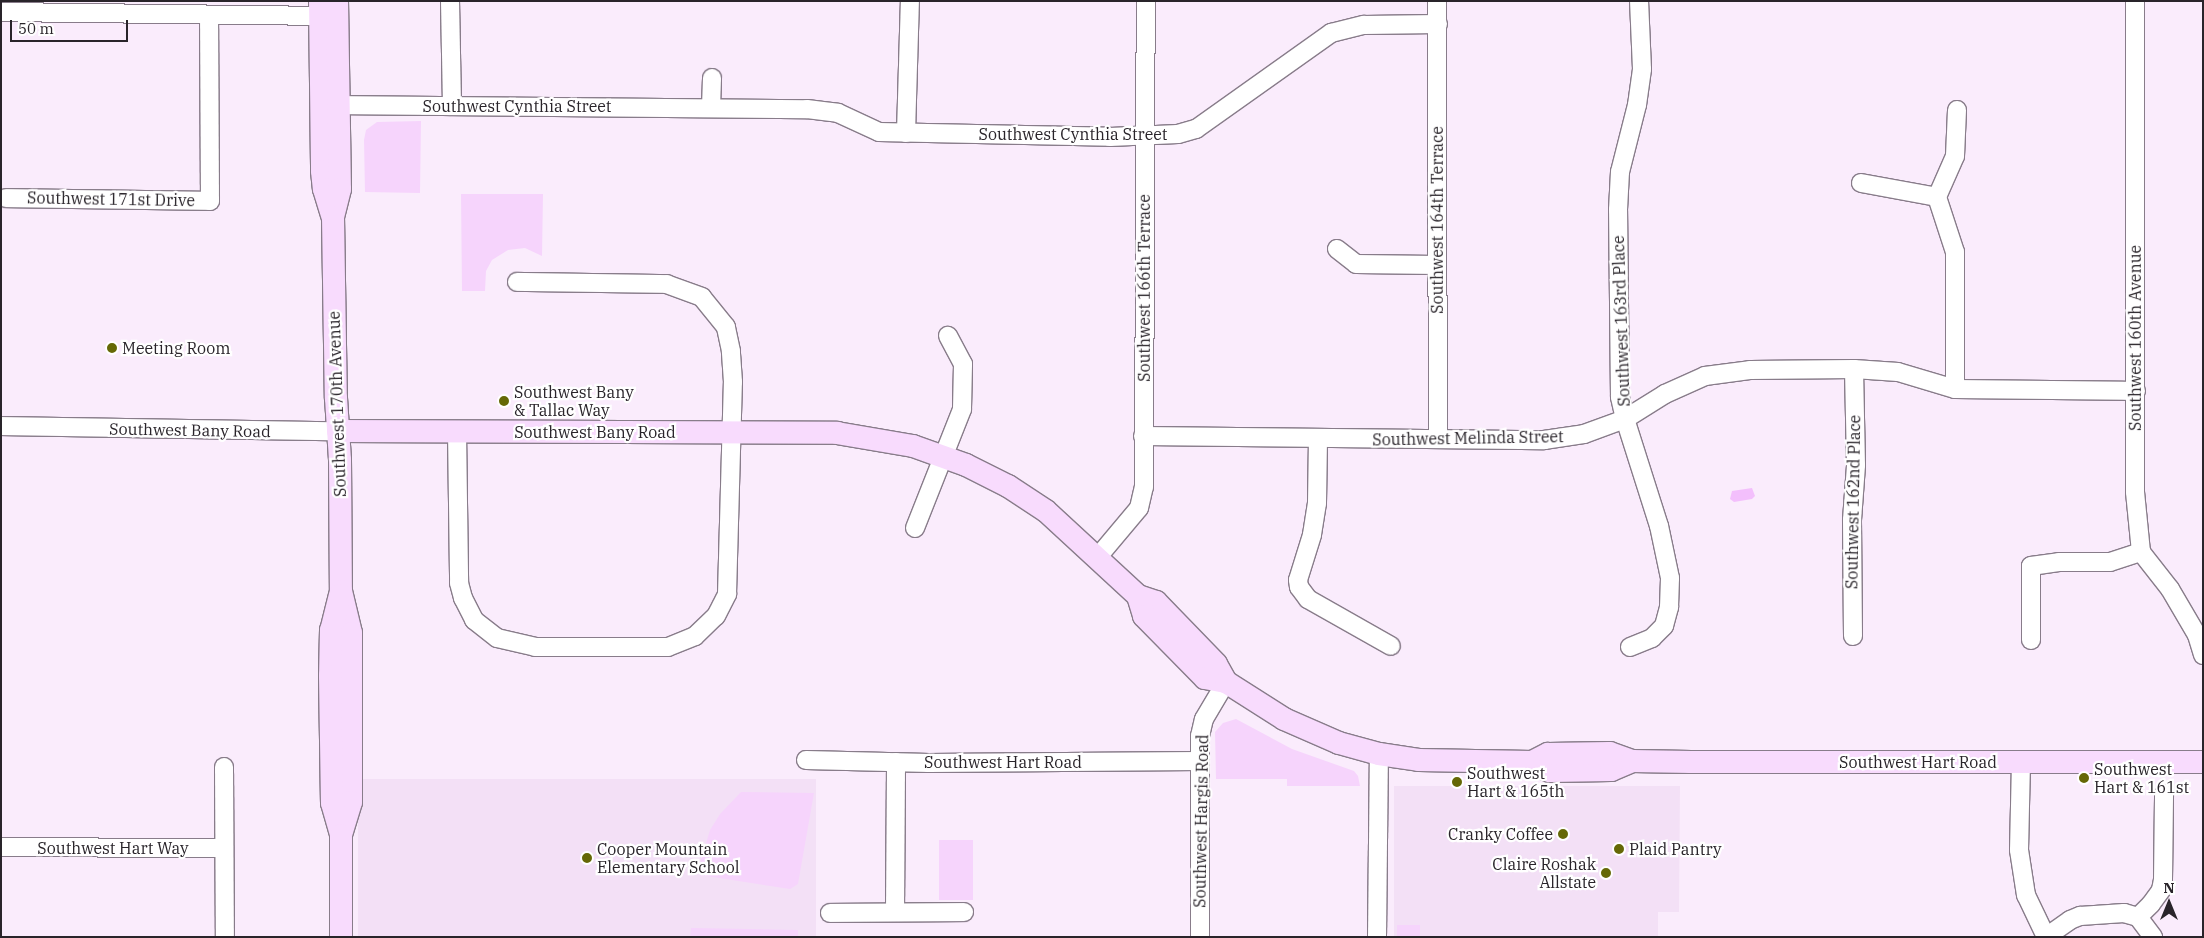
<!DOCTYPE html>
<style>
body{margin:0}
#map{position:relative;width:2204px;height:938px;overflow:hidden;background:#faecfc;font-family:"IBM Plex Serif",serif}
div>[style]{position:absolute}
.built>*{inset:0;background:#f3e0f6;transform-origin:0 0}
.green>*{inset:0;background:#f6d4fc;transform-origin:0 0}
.water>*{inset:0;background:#f3bffc}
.roads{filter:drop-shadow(1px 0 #887c8a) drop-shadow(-1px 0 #887c8a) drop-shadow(0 1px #887c8a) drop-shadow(0 -1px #887c8a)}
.minor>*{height:18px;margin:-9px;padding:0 9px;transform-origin:9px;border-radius:9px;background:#fff}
.major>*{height:22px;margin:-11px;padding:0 11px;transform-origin:11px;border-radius:11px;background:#f8dbfd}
.dots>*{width:14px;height:14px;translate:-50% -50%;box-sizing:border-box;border:2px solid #fff;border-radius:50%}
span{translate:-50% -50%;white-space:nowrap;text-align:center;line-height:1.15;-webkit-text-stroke:4.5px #fff;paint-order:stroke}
.street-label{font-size:16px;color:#29242a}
.poi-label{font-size:16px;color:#29242a}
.left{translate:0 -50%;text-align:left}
.right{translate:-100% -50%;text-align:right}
.frame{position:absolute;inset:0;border:2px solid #29242a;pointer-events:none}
.north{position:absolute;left:2144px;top:878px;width:50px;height:50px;-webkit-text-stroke:4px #fff;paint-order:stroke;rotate:0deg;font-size:14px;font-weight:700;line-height:20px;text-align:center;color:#29242a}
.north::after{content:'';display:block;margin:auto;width:18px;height:22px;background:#29242a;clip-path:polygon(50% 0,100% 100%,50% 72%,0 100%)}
.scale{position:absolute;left:10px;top:20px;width:118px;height:22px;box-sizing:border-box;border:2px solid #29242a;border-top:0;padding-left:6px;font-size:15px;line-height:18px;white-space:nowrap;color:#29242a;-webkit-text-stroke:4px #fff;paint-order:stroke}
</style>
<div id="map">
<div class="built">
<i style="left:816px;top:779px;width:158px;height:458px;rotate:90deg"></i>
<i style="clip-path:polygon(1394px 786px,1680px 786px,1679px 912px,1658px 912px,1658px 937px,1394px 937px)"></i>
</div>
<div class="green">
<i style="clip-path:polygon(421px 121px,420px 193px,365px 192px,364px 140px,366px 130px,377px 122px)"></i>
<i style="clip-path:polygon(461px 194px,543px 194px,542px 256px,525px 248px,508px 250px,492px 260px,486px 271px,485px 291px,462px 291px)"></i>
<i style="clip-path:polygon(1236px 719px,1292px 749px,1354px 771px,1358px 776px,1360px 786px,1287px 786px,1287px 779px,1216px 779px,1215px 732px,1223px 723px)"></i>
<i style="clip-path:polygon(741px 792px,814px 793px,798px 884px,790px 889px,700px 875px,701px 860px,710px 830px,720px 814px)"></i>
<i style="left:939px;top:840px;width:34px;height:60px"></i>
<i style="left:1397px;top:925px;width:23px;height:12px"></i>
<i style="clip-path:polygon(691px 928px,798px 930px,798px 937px,690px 937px)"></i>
</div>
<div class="water">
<i style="clip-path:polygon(1752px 488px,1755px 496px,1752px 499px,1734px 502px,1730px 499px,1732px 491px)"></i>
</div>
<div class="roads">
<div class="minor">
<i style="left:450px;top:1px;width:105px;rotate:88.9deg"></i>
<i style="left:1437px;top:1px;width:438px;rotate:89.9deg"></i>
<i style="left:2135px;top:1px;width:491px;rotate:90deg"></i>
<i style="left:2135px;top:492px;width:60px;rotate:84.3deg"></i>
<i style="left:2141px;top:552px;width:47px;rotate:51.9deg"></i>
<i style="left:2170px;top:589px;width:53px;rotate:59.6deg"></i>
<i style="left:2197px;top:635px;width:21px;rotate:73deg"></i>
<i style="left:1px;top:12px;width:332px;rotate:0.7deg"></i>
<i style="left:328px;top:105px;width:479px;rotate:0.5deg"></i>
<i style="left:807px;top:109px;width:31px;rotate:7deg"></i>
<i style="left:838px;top:113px;width:45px;rotate:24.9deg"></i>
<i style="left:879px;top:132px;width:231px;rotate:1.2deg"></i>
<i style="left:1110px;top:137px;width:68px;rotate:-2.5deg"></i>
<i style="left:1178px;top:134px;width:19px;rotate:-16deg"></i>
<i style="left:1196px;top:129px;width:166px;rotate:-35.4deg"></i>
<i style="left:1331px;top:33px;width:34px;rotate:-14deg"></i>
<i style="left:1364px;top:25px;width:74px;rotate:-0.8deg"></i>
<i style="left:711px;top:107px;width:29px;rotate:-88deg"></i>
<i style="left:906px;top:133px;width:132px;rotate:-88.3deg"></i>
<i style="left:1861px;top:183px;width:77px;rotate:10.4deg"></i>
<i style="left:1937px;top:197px;width:58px;rotate:71.9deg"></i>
<i style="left:1955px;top:252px;width:137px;rotate:90deg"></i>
<i style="left:1937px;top:197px;width:45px;rotate:-66.3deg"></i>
<i style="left:1955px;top:156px;width:46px;rotate:-87.5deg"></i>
<i style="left:6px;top:198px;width:204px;rotate:0.8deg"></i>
<i style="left:210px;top:201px;width:186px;rotate:-90.3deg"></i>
<i style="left:1337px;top:249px;width:24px;rotate:38deg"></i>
<i style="left:1356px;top:264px;width:81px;rotate:0.7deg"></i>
<i style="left:1px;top:426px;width:337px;rotate:0.9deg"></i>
<i style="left:457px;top:431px;width:152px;rotate:89.2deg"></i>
<i style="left:459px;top:583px;width:16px;rotate:75deg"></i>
<i style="left:463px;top:598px;width:25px;rotate:63deg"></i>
<i style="left:474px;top:620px;width:29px;rotate:38deg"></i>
<i style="left:497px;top:638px;width:39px;rotate:13deg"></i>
<i style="left:535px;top:647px;width:133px"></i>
<i style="left:668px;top:647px;width:29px;rotate:-22deg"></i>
<i style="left:695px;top:636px;width:29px;rotate:-44deg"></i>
<i style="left:716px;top:616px;width:25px;rotate:-63deg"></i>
<i style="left:727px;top:594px;width:212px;rotate:-88.4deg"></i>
<i style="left:733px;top:382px;width:31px;rotate:-94deg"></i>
<i style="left:731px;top:351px;width:25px;rotate:-102deg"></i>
<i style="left:726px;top:327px;width:38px;rotate:-129deg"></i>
<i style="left:702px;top:297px;width:37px;rotate:-160deg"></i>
<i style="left:667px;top:284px;width:150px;rotate:-179.2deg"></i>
<i style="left:1143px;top:436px;width:401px;rotate:0.6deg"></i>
<i style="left:1544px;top:440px;width:40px;rotate:-8.5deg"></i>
<i style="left:1584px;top:434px;width:44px;rotate:-20.1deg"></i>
<i style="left:1625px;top:419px;width:47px;rotate:-32deg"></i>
<i style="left:1665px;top:394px;width:44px;rotate:-24.2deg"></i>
<i style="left:1705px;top:376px;width:45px;rotate:-7.6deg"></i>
<i style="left:1750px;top:370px;width:104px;rotate:-0.6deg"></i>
<i style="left:1854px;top:369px;width:44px;rotate:3.9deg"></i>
<i style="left:1898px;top:372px;width:59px;rotate:16.6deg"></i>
<i style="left:1955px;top:389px;width:181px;rotate:0.6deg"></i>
<i style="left:1318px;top:439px;width:64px;rotate:90.9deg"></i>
<i style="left:1317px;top:503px;width:32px;rotate:99deg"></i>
<i style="left:1312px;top:535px;width:47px;rotate:107.3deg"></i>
<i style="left:1298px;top:580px;width:7px;rotate:82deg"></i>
<i style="left:1299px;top:587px;width:15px;rotate:53deg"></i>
<i style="left:1308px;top:599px;width:95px;rotate:29.5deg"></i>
<i style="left:915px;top:528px;width:128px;rotate:-68.4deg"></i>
<i style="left:962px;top:409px;width:45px;rotate:-88.7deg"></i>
<i style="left:963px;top:364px;width:32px;rotate:-118deg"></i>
<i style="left:1097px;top:558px;width:65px;rotate:-50deg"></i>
<i style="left:1139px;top:508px;width:22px;rotate:-77deg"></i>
<i style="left:1144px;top:487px;width:486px;rotate:-89.8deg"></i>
<i style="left:1853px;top:636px;width:116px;rotate:-90.5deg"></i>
<i style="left:1852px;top:520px;width:55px;rotate:-85.8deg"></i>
<i style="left:1856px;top:465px;width:96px;rotate:-91.2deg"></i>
<i style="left:2031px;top:640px;width:74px;rotate:-90deg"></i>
<i style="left:2031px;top:566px;width:28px;rotate:-8deg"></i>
<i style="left:2059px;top:562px;width:51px"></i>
<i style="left:2110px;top:562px;width:33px;rotate:-18deg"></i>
<i style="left:1630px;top:647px;width:24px;rotate:-22deg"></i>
<i style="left:1652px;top:638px;width:17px;rotate:-45deg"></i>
<i style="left:1664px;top:626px;width:20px;rotate:-75deg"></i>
<i style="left:1669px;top:607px;width:29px;rotate:-88deg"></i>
<i style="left:1670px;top:578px;width:53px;rotate:-101.9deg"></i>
<i style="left:1659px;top:526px;width:112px;rotate:-107.6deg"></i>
<i style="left:1625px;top:419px;width:23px;rotate:-103deg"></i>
<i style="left:1620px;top:397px;width:187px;rotate:-90.6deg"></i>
<i style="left:1618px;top:210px;width:38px;rotate:-87deg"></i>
<i style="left:1620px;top:172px;width:69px;rotate:-75.8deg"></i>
<i style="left:1637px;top:105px;width:36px;rotate:-82deg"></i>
<i style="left:1642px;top:69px;width:68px;rotate:-92.5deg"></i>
<i style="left:806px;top:760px;width:123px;rotate:1.4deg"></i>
<i style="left:929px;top:763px;width:270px;rotate:-0.4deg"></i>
<i style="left:2021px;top:762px;width:88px;rotate:91.3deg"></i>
<i style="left:2019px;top:850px;width:46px;rotate:81.2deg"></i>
<i style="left:2026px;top:895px;width:47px;rotate:64.5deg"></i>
<i style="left:224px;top:767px;width:170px;rotate:89.7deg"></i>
<i style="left:1px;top:847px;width:223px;rotate:0.3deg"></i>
<i style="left:895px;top:912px;width:150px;rotate:-89.6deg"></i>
<i style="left:830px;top:913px;width:134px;rotate:-0.4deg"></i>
<i style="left:2138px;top:917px;width:25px;rotate:53deg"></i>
<i style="left:1200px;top:937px;width:201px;rotate:-90deg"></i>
<i style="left:1200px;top:736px;width:17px;rotate:-77deg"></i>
<i style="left:1204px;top:719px;width:43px;rotate:-59.3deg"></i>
<i style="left:1377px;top:937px;width:183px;rotate:-89.4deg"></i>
<i style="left:2046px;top:937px;width:29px;rotate:-35deg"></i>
<i style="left:2070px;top:920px;width:11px;rotate:-22deg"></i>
<i style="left:2080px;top:916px;width:44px;rotate:-3.9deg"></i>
<i style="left:2124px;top:913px;width:15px;rotate:16deg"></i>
<i style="left:2138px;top:917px;width:18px;rotate:-45deg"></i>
<i style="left:2151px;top:904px;width:17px;rotate:-54deg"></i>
<i style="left:2161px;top:890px;width:10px;rotate:-79deg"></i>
<i style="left:2163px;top:880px;width:86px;rotate:-89.3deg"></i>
</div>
<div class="major">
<i style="left:320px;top:1px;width:170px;rotate:89.3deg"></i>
<i style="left:322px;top:171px;width:18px;rotate:84deg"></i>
<i style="left:324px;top:189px;width:28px;rotate:73deg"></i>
<i style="left:337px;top:1px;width:188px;rotate:89.1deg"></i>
<i style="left:340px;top:189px;width:29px;rotate:104deg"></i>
<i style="left:333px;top:217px;width:181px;rotate:89.1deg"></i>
<i style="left:336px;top:398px;width:62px;rotate:86.3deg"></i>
<i style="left:340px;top:460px;width:131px;rotate:89.6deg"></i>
<i style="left:341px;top:591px;width:43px;rotate:76.6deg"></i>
<i style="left:351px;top:633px;width:169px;rotate:90deg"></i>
<i style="left:351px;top:802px;width:34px;rotate:107deg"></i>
<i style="left:338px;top:431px;width:499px;rotate:0.2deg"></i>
<i style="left:837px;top:433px;width:77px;rotate:9.7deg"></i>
<i style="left:913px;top:446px;width:56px;rotate:19.7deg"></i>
<i style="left:966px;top:465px;width:47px;rotate:26.6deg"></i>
<i style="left:1008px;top:486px;width:45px;rotate:33.3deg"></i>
<i style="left:1046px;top:511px;width:125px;rotate:42.7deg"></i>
<i style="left:1138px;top:596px;width:19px;rotate:18deg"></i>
<i style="left:1156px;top:602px;width:86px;rotate:45.9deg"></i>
<i style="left:1216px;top:664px;width:21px;rotate:61deg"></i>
<i style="left:340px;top:595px;width:36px;rotate:104deg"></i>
<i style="left:331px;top:630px;width:46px;rotate:91.2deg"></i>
<i style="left:330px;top:676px;width:127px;rotate:89.1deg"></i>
<i style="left:332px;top:803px;width:33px;rotate:74deg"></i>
<i style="left:341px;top:835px;width:102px;rotate:90deg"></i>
<i style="left:1138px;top:596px;width:21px;rotate:73deg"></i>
<i style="left:1144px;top:616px;width:87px;rotate:45.5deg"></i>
<i style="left:1205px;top:678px;width:21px;rotate:11deg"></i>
<i style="left:1226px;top:682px;width:69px;rotate:32.5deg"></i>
<i style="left:1284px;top:719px;width:60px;rotate:23.6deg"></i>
<i style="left:1339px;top:743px;width:41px;rotate:15.4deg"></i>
<i style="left:1379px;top:754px;width:40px;rotate:8.5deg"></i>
<i style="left:1419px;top:760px;width:113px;rotate:1deg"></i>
<i style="left:1532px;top:762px;width:20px;rotate:27deg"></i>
<i style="left:1550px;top:771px;width:61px;rotate:-0.9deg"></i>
<i style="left:1611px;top:770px;width:23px;rotate:-23deg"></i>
<i style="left:1532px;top:762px;width:18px;rotate:-27deg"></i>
<i style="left:1548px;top:754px;width:62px;rotate:-0.9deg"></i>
<i style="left:1610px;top:753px;width:23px;rotate:20deg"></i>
<i style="left:1632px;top:761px;width:59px;rotate:1deg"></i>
<i style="left:1691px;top:762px;width:512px"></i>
</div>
</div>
<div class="dots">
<i style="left:112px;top:348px;background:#656806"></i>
<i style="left:504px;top:401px;background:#656806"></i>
<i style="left:2084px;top:778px;background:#656806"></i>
<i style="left:1457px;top:782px;background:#656806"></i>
<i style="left:1563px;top:834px;background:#656806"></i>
<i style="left:1619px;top:849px;background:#656806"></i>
<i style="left:587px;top:858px;background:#656806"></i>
<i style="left:1606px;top:873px;background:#656806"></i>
</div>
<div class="street-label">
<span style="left:517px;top:106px">Southwest Cynthia Street</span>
<span style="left:1073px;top:134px">Southwest Cynthia Street</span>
<span style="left:111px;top:199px;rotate:1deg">Southwest 171st Drive</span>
<span style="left:1437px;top:220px;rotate:-90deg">Southwest 164th Terrace</span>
<span style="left:1144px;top:288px;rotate:-90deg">Southwest 166th Terrace</span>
<span style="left:1621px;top:321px;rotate:-92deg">Southwest 163rd Place</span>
<span style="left:2135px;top:338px;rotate:-90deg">Southwest 160th Avenue</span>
<span style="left:337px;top:404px;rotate:-92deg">Southwest 170th Avenue</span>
<span style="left:190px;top:430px;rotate:1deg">Southwest Bany Road</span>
<span style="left:595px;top:432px">Southwest Bany Road</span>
<span style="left:1468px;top:438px;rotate:-1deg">Southwest Melinda Street</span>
<span style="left:1853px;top:502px;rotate:-89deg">Southwest 162nd Place</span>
<span style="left:1003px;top:762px">Southwest Hart Road</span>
<span style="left:1918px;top:762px">Southwest Hart Road</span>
<span style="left:1201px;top:821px;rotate:-89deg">Southwest Hargis Road</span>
<span style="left:113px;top:848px">Southwest Hart Way</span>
</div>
<div class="poi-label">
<span class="left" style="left:122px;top:348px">Meeting Room</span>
<span class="left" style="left:514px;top:401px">Southwest Bany<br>&amp; Tallac Way</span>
<span class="left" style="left:2094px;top:778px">Southwest<br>Hart &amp; 161st</span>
<span class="left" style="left:1467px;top:782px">Southwest<br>Hart &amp; 165th</span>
<span class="right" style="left:1553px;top:834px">Cranky Coffee</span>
<span class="left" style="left:597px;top:858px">Cooper Mountain<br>Elementary School</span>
<span class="left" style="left:1629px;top:849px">Plaid Pantry</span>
<span class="right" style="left:1596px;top:873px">Claire Roshak<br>Allstate</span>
</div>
<div class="frame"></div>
<div class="north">N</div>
<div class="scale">50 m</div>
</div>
